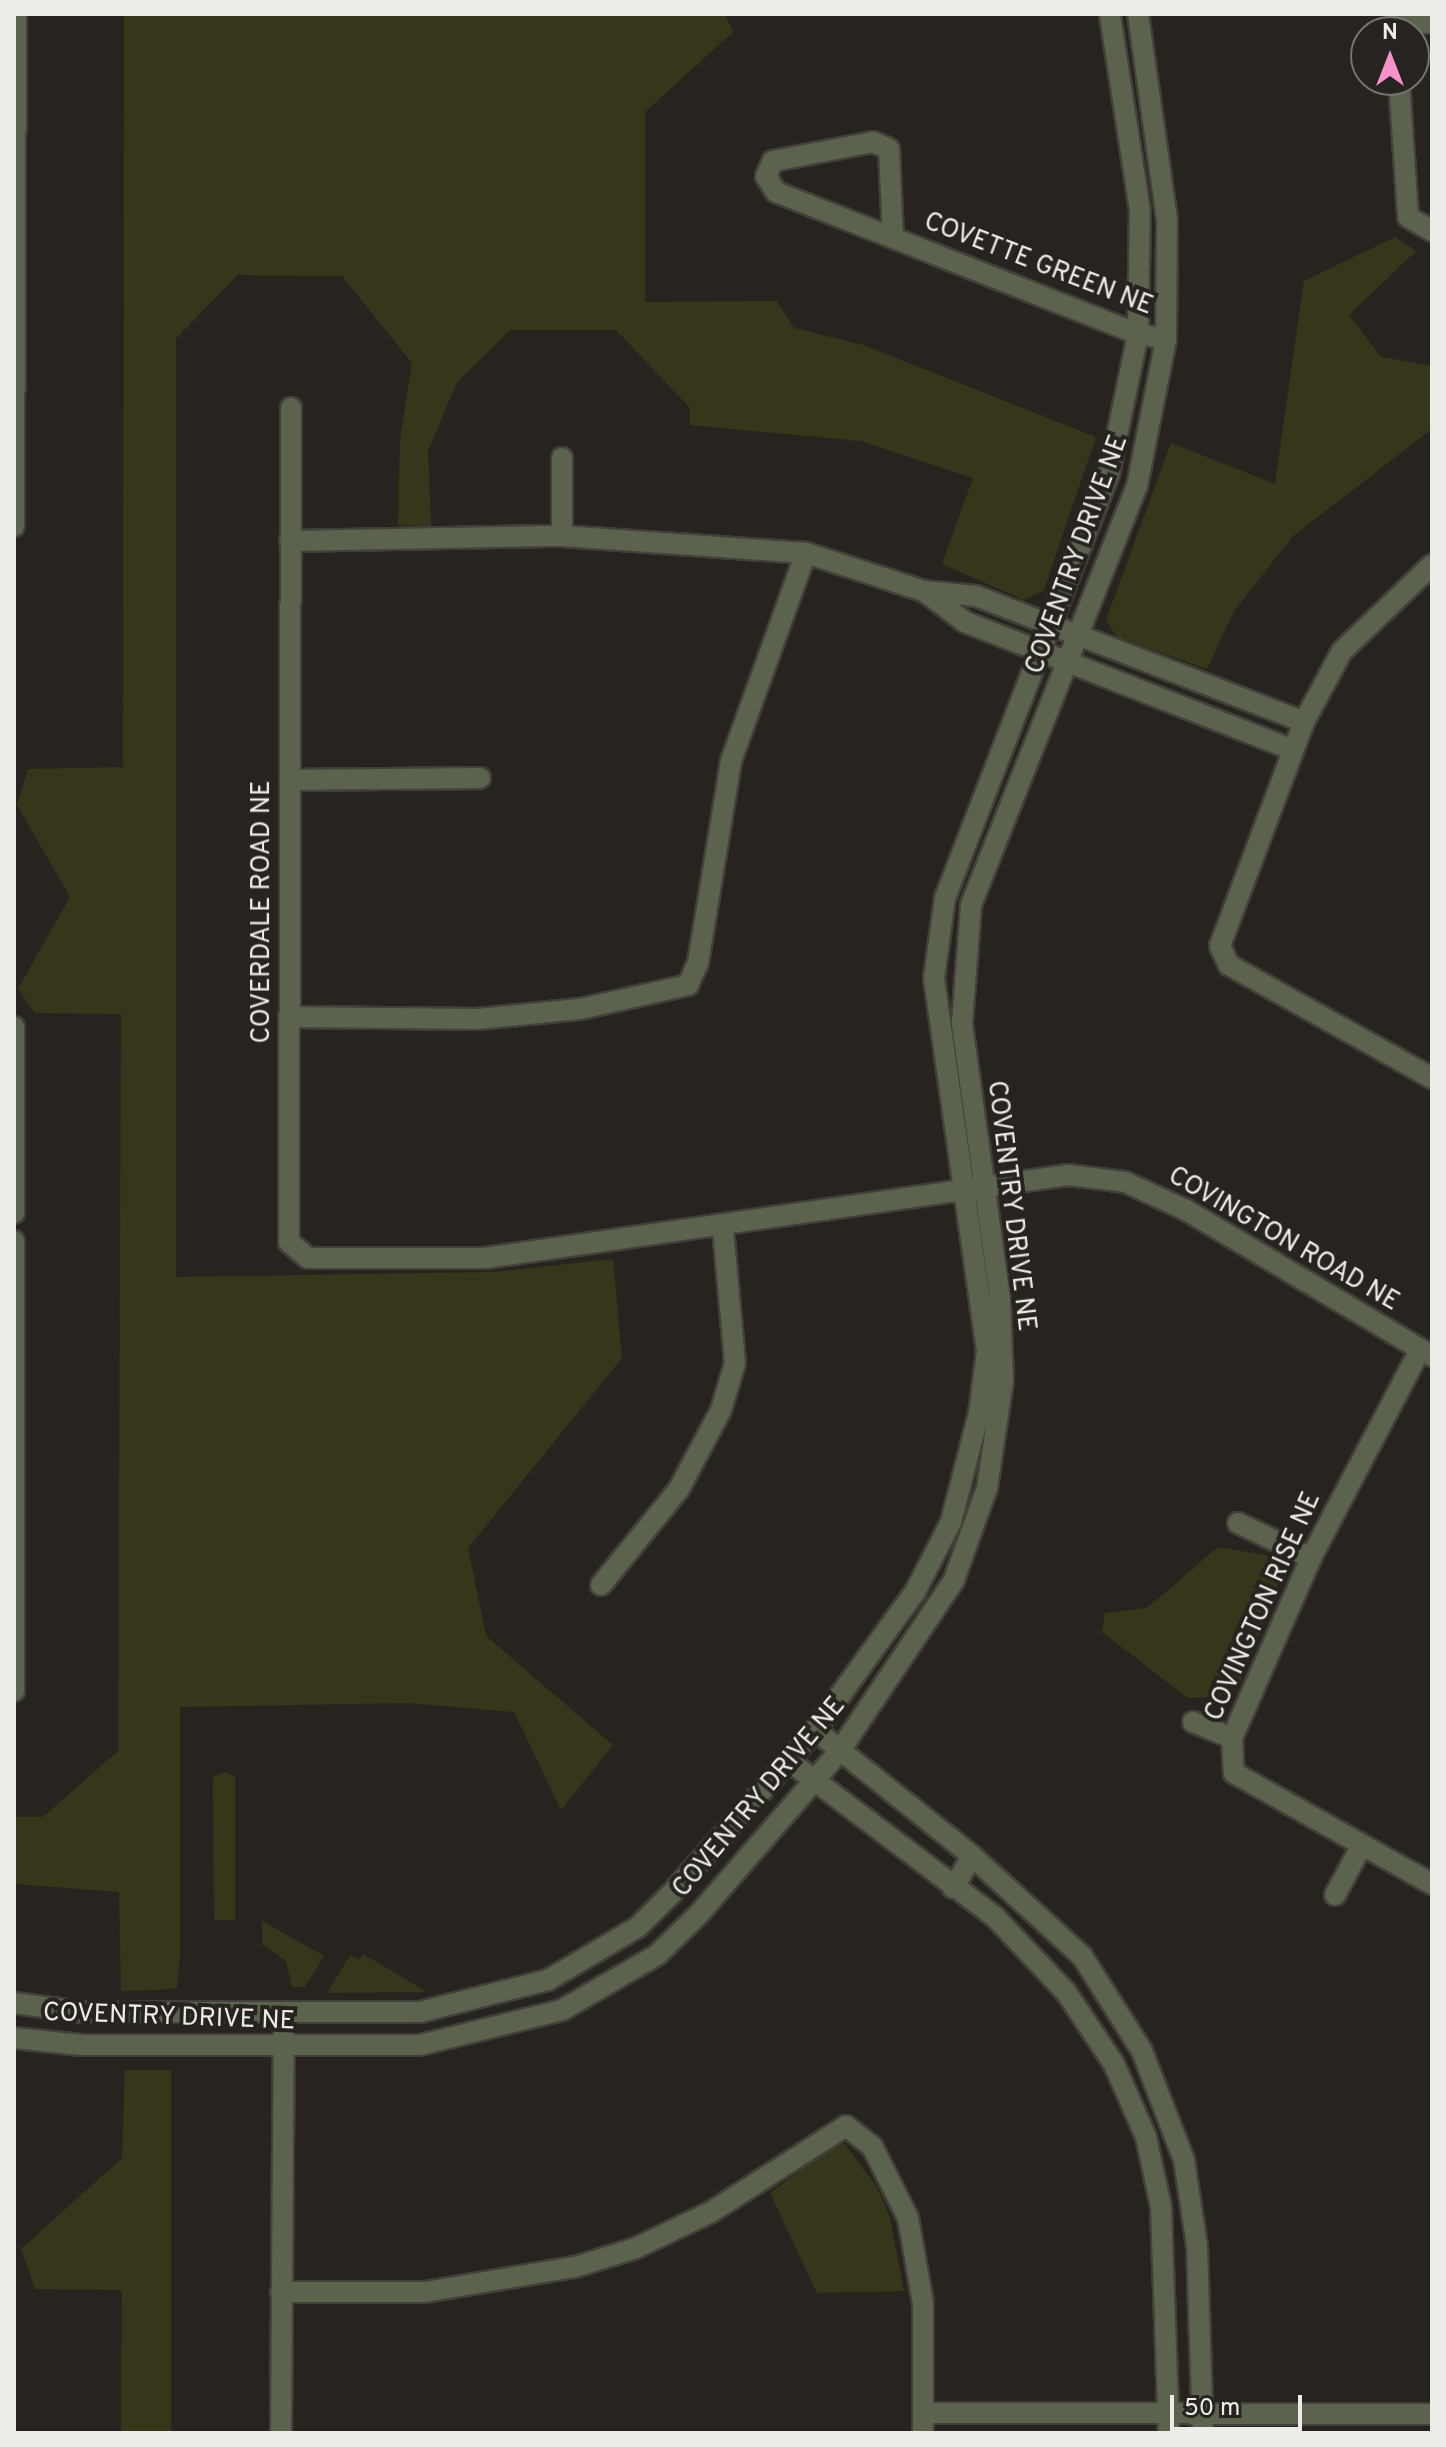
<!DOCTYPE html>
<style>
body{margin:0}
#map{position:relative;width:1446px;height:2447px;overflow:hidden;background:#27241f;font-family:Overpass,sans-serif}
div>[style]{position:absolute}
.green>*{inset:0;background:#36371a}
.roads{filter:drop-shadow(2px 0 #43403b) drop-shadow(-2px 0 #43403b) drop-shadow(0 2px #43403b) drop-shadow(0 -2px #43403b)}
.minor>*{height:20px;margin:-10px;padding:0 10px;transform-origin:10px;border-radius:10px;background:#5b634e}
.tertiary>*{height:20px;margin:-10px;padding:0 10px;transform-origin:10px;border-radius:10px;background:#5b634e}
span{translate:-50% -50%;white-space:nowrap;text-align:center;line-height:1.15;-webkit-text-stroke:8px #27241f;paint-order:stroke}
.street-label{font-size:26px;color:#eeece9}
.frame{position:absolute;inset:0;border:16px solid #eeece9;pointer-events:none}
.north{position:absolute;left:1350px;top:16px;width:80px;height:80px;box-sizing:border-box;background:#27241f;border:2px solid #777470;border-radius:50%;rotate:0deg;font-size:22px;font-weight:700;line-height:32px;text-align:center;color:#eeece9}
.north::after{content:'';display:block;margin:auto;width:28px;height:36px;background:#f890cb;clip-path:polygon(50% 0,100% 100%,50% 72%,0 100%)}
.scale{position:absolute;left:1170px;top:2395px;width:132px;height:36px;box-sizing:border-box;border:4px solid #eeece9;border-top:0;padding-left:10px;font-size:24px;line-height:28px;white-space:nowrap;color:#eeece9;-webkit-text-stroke:6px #27241f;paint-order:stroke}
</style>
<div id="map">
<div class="green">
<i style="clip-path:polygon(124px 14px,725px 14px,733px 32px,645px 112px,645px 302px,777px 301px,794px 328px,863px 345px,1096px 437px,1044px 590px,1024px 600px,942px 564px,973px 478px,861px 441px,690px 425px,690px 408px,616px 330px,510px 330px,457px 382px,428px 451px,431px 526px,398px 525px,400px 440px,412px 363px,342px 276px,238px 275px,176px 338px,176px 1277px,493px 1272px,613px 1259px,622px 1358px,468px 1548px,486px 1636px,613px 1745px,561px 1810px,514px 1712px,408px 1703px,180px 1707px,180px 1952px,177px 1988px,159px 1990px,121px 1991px,119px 1892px,14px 1884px,14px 1817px,43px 1817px,118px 1751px,121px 1014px,35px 1013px,18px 989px,70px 897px,17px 805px,28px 769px,123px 767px)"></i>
<i style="clip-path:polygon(1395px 237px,1416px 251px,1349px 315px,1381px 357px,1432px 366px,1432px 429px,1293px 536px,1234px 611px,1207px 669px,1117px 637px,1106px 620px,1171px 443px,1275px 484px,1304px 281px)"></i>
<i style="clip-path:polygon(1218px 1547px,1270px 1556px,1281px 1577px,1241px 1683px,1219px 1697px,1188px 1698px,1102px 1632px,1105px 1613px,1147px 1608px)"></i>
<i style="clip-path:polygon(225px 1772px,235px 1777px,235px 1920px,214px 1920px,213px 1777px)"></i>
<i style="clip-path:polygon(262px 1921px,324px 1956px,305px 1987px,292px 1987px,286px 1961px,262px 1944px)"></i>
<i style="clip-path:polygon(363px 1954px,427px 1992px,327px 1993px,350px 1955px,360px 1960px)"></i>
<i style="clip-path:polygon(125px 2070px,171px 2070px,171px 2433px,121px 2433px,122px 2290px,35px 2289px,21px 2249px,122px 2158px)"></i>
<i style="clip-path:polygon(845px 2144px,877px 2187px,890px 2218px,904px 2291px,817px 2293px,770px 2193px,833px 2145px)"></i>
</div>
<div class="roads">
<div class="minor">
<i style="left:1395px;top:24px;width:37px;rotate:-2deg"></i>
<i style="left:1399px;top:80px;width:137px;rotate:86.2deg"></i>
<i style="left:1408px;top:217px;width:28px;rotate:30deg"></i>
<i style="left:893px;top:237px;width:88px;rotate:-92.6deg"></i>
<i style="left:889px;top:149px;width:17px;rotate:-156deg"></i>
<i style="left:873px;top:142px;width:102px;rotate:169.2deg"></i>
<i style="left:773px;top:161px;width:17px;rotate:115deg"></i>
<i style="left:766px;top:176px;width:19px;rotate:58deg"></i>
<i style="left:776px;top:192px;width:389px;rotate:21.4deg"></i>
<i style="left:1138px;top:334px;width:28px;rotate:10deg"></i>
<i style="left:291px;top:408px;width:834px;rotate:90.14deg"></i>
<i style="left:289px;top:1242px;width:25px;rotate:40deg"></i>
<i style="left:308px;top:1258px;width:177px"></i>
<i style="left:485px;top:1258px;width:589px;rotate:-8.1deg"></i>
<i style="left:1068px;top:1175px;width:57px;rotate:7deg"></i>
<i style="left:1125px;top:1182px;width:67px;rotate:24.7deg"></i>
<i style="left:1186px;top:1210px;width:286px;rotate:30.7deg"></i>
<i style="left:562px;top:458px;width:78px;rotate:90deg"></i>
<i style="left:14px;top:526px;width:512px;rotate:-89.78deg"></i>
<i style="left:290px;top:541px;width:272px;rotate:-1.1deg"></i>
<i style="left:562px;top:536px;width:245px;rotate:4deg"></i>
<i style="left:806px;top:553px;width:124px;rotate:17.9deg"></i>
<i style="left:924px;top:591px;width:52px;rotate:5.5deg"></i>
<i style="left:976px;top:596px;width:351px;rotate:21deg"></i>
<i style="left:1432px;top:565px;width:124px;rotate:136.3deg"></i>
<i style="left:1342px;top:651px;width:81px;rotate:118.2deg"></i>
<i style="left:1304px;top:722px;width:239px;rotate:110.6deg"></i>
<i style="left:1220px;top:946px;width:21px;rotate:65deg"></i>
<i style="left:1229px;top:965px;width:232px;rotate:29.1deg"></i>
<i style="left:924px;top:591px;width:51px;rotate:37.1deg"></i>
<i style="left:965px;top:622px;width:352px;rotate:21.3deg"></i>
<i style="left:290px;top:780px;width:190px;rotate:-0.6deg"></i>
<i style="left:289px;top:1017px;width:189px;rotate:0.6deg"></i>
<i style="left:478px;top:1019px;width:102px;rotate:-5.6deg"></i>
<i style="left:580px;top:1009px;width:111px;rotate:-12.5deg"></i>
<i style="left:688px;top:985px;width:24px;rotate:-66deg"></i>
<i style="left:698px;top:963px;width:205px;rotate:-80.7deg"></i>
<i style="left:731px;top:761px;width:221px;rotate:-70.2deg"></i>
<i style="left:14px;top:1027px;width:186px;rotate:90deg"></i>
<i style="left:14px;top:1241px;width:450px;rotate:90deg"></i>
<i style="left:1420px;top:1350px;width:235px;rotate:117.7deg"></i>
<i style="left:1311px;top:1558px;width:197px;rotate:113.7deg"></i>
<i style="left:1232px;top:1738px;width:35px;rotate:87deg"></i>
<i style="left:1234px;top:1773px;width:227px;rotate:29.3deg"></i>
<i style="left:1238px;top:1523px;width:81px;rotate:25.6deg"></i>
<i style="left:601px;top:1585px;width:124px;rotate:-50.9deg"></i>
<i style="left:679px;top:1489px;width:89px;rotate:-62deg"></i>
<i style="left:721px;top:1410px;width:49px;rotate:-73.4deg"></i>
<i style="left:735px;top:1363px;width:136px;rotate:-95.1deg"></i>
<i style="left:1193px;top:1722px;width:42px;rotate:22.3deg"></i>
<i style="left:953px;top:1888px;width:37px;rotate:-59deg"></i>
<i style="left:1335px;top:1895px;width:55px;rotate:-61.6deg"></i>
<i style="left:281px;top:2292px;width:144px"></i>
<i style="left:425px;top:2292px;width:152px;rotate:-9.5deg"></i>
<i style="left:575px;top:2267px;width:64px;rotate:-17.3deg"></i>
<i style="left:636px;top:2248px;width:83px;rotate:-25.6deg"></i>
<i style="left:711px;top:2212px;width:160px;rotate:-32.5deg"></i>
<i style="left:846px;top:2126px;width:33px;rotate:38deg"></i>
<i style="left:872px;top:2146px;width:80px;rotate:63.4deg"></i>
<i style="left:908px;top:2218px;width:86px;rotate:80deg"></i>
<i style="left:923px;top:2303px;width:130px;rotate:90deg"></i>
<i style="left:923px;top:2413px;width:509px;rotate:0.11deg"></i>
<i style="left:281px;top:2433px;width:421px;rotate:-89.6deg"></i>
</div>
<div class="tertiary">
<i style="left:815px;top:1730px;width:201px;rotate:38.7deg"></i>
<i style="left:972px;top:1856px;width:149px;rotate:42.3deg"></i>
<i style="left:1082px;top:1956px;width:112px;rotate:57.7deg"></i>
<i style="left:1142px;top:2051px;width:117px;rotate:68.9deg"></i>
<i style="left:1184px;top:2160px;width:87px;rotate:81.4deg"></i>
<i style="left:1197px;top:2246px;width:187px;rotate:88.2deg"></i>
<i style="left:789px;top:1761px;width:258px;rotate:37.1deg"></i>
<i style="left:995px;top:1917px;width:103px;rotate:46.6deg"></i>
<i style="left:1066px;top:1992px;width:87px;rotate:56.3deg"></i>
<i style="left:1114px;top:2064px;width:80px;rotate:66.3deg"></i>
<i style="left:1146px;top:2137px;width:72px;rotate:77.9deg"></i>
<i style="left:1161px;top:2207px;width:226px;rotate:88deg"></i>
<i style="left:14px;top:2003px;width:69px;rotate:7.5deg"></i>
<i style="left:82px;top:2012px;width:338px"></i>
<i style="left:420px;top:2012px;width:132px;rotate:-14deg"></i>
<i style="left:548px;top:1980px;width:104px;rotate:-30.5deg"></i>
<i style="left:638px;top:1927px;width:48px;rotate:-45deg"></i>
<i style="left:672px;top:1893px;width:217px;rotate:-48.7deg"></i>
<i style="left:815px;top:1730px;width:170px;rotate:-54.1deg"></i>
<i style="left:915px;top:1592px;width:79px;rotate:-62.8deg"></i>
<i style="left:951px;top:1522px;width:113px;rotate:-75.6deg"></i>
<i style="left:979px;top:1413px;width:63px;rotate:-82.6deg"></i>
<i style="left:987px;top:1351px;width:377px;rotate:-98.1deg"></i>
<i style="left:934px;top:978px;width:81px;rotate:-82.2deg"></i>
<i style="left:945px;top:898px;width:455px;rotate:-68.9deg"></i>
<i style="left:1109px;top:474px;width:143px;rotate:-78.3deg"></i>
<i style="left:1138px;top:334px;width:123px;rotate:-89.1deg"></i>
<i style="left:1140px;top:211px;width:199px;rotate:-98.7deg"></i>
<i style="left:14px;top:2038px;width:68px;rotate:5.9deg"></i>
<i style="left:82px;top:2045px;width:338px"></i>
<i style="left:420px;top:2045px;width:146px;rotate:-13.8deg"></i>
<i style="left:562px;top:2010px;width:110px;rotate:-30.1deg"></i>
<i style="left:657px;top:1955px;width:59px;rotate:-44.3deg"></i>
<i style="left:699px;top:1914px;width:214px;rotate:-49.2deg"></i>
<i style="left:839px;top:1752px;width:207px;rotate:-56.2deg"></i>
<i style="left:954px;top:1580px;width:98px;rotate:-70.3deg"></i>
<i style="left:987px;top:1488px;width:108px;rotate:-81.5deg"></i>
<i style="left:1003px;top:1381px;width:83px;rotate:-92.1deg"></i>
<i style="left:1000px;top:1298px;width:278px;rotate:-97.9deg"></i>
<i style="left:962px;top:1023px;width:118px;rotate:-85.6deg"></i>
<i style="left:971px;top:905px;width:451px;rotate:-68.4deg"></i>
<i style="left:1137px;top:486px;width:150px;rotate:-78.8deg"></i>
<i style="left:1166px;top:339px;width:119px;rotate:-89.5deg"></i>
<i style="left:1167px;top:220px;width:208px;rotate:-98deg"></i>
</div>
</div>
<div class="street-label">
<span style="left:1038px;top:265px;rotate:21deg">COVETTE GREEN NE</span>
<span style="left:1078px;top:555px;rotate:-70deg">COVENTRY DRIVE NE</span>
<span style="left:263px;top:912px;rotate:-90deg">COVERDALE ROAD NE</span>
<span style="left:1010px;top:1206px;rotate:83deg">COVENTRY DRIVE NE</span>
<span style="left:1283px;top:1240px;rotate:30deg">COVINGTON ROAD NE</span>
<span style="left:1264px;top:1607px;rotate:-66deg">COVINGTON RISE NE</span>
<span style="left:760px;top:1798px;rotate:-50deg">COVENTRY DRIVE NE</span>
<span style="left:169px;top:2018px;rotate:2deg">COVENTRY DRIVE NE</span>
</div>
<div class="frame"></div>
<div class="north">N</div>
<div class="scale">50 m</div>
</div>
